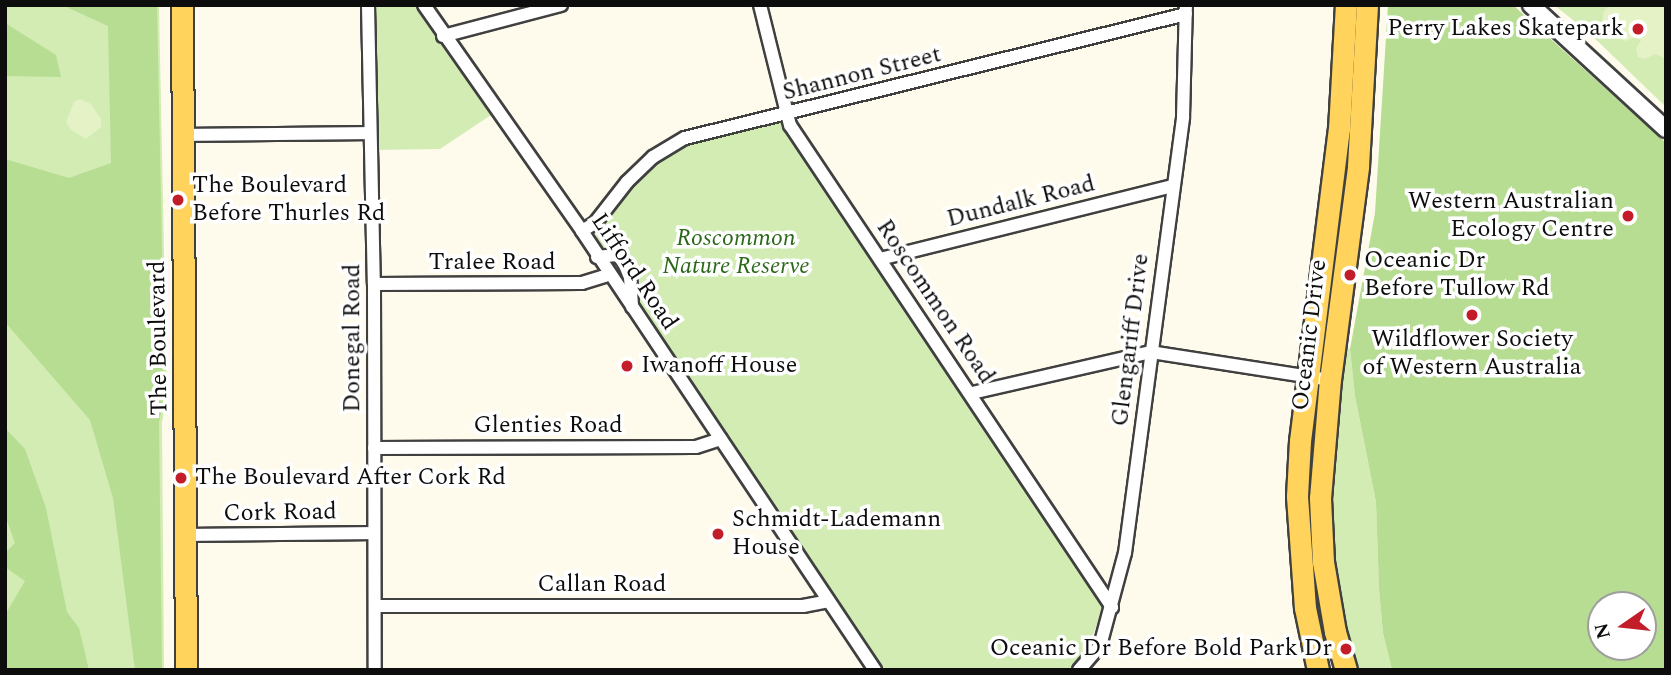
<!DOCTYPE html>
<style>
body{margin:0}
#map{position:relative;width:1671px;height:675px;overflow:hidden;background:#fffbec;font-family:Spectral,serif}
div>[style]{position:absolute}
.green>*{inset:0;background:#d2ecb4}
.forest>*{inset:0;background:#b6dd92}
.pitch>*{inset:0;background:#e4f2c6}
.roads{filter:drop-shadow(2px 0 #404040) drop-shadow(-2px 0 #404040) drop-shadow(0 2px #404040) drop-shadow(0 -2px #404040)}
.minor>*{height:12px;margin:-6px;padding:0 6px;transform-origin:6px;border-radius:6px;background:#fff}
.tertiary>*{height:16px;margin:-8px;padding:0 8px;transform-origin:8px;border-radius:8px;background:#fff}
.primary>*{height:21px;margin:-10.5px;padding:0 10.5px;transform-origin:10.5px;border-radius:10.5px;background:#ffd35c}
.dots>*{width:19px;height:19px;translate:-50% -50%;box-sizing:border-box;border:4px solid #fff;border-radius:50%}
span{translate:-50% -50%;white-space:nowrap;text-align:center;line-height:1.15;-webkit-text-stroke:7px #fff;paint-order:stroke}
.poi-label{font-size:24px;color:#0d0d0d}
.right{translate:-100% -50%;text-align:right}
.left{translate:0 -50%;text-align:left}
.street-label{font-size:24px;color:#0d0d0d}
.park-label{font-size:24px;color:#2c6819;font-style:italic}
.frame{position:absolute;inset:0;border:7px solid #0d0d0d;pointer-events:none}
.north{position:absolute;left:1587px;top:591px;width:70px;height:70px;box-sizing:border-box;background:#fff;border:2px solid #9e9e9e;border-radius:50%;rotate:256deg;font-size:19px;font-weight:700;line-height:28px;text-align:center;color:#0d0d0d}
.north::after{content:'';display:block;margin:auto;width:24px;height:32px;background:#c41d2a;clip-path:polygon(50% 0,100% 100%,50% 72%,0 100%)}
</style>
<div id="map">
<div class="green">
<i style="clip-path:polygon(5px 5px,159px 5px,167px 397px,162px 423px,164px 670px,5px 670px)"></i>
<i style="clip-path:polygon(373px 5px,422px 5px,494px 113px,440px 149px,375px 150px)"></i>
<i style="clip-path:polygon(1554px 5px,1666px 5px,1666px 107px,1588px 32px)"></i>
<i style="clip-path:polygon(769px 123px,781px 123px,787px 127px,878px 269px,1102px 603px,1102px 611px,1089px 645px,1070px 670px,885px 670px,599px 246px,596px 234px,601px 224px,648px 167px,682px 145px)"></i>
<i style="clip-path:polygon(1339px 348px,1350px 349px,1355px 396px,1376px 502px,1379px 589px,1383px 633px,1392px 670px,1353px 670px,1335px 603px,1327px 498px)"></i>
</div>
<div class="forest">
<i style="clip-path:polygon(62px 5px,157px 5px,165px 396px,159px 422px,162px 670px,135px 670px,113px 498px,90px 420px,5px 322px,5px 159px,69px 178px,111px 163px,108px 26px)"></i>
<i style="clip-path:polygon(evenodd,1388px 5px,1513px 5px,1666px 143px,1666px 670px,1392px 670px,1383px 633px,1379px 589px,1376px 502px,1355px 396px,1350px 349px,1375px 213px,1388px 5px,1601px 605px,1643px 605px,1643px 647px,1601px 647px,1601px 605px)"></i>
<i style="clip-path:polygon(5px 23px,56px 55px,61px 77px,5px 76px)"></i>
<i style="clip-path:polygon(5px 428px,25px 449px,46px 508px,67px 612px,79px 628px,89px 670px,5px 670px,5px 615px,25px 581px,5px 567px,5px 553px,15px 543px,5px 515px)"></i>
</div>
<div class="pitch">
<i style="clip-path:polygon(1609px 5px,1666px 5px,1666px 59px,1655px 54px,1645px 59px,1638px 57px,1636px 48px,1641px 41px,1637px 37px,1625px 41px,1619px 38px,1602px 21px,1604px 11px)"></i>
<i style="clip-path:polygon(80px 99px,91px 104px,101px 119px,101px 127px,86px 139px,71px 130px,66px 122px,74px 102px)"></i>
</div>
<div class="roads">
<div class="minor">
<i style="left:368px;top:5px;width:279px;rotate:88.8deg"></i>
<i style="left:374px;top:284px;width:386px;rotate:89.9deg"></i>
<i style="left:424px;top:5px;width:276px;rotate:55deg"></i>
<i style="left:582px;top:231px;width:528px;rotate:56.28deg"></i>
<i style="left:760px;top:5px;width:124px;rotate:76deg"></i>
<i style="left:790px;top:125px;width:580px;rotate:56.26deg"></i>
<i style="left:443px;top:36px;width:122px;rotate:-14.7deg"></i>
<i style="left:183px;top:135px;width:187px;rotate:-0.6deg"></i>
<i style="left:582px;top:231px;width:15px;rotate:-32deg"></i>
<i style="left:595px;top:223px;width:52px;rotate:-52deg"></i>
<i style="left:627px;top:182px;width:36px;rotate:-44deg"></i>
<i style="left:653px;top:157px;width:37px;rotate:-31deg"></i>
<i style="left:685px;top:138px;width:516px;rotate:-13.9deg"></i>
<i style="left:597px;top:257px;width:19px;rotate:-6deg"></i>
<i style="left:616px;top:255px;width:9px;rotate:36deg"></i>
<i style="left:623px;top:260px;width:18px;rotate:68deg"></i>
<i style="left:630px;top:277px;width:30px;rotate:86deg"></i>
<i style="left:880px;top:259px;width:301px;rotate:-14deg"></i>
<i style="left:374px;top:284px;width:208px;rotate:-0.3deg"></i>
<i style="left:582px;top:283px;width:28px;rotate:-17deg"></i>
<i style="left:972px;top:393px;width:184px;rotate:-12.9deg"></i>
<i style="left:1151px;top:352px;width:181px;rotate:8.9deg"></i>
<i style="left:374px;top:448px;width:322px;rotate:-0.2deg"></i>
<i style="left:696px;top:447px;width:26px;rotate:-18deg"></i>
<i style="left:187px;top:535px;width:187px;rotate:-0.6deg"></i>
<i style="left:375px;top:606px;width:428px"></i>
<i style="left:803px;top:606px;width:26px;rotate:-11deg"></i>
<i style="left:1079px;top:670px;width:32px;rotate:-49deg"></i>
<i style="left:1100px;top:646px;width:96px;rotate:-75deg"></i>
<i style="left:1125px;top:553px;width:440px;rotate:-82.4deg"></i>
<i style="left:1183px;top:117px;width:112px;rotate:-88.5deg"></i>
</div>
<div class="tertiary">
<i style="left:1531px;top:5px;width:183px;rotate:42.6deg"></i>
</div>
<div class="primary">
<i style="left:182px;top:5px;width:665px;rotate:89.66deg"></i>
<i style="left:1318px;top:670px;width:63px;rotate:-101.8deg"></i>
<i style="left:1305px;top:608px;width:112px;rotate:-94.1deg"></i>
<i style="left:1297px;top:496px;width:55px;rotate:-86.9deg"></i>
<i style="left:1300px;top:441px;width:314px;rotate:-82.9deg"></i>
<i style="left:1339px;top:129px;width:124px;rotate:-86.8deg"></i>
<i style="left:1346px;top:670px;width:40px;rotate:-106deg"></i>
<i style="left:1335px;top:632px;width:71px;rotate:-99.7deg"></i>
<i style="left:1323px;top:562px;width:64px;rotate:-92.7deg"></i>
<i style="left:1320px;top:498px;width:118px;rotate:-85.2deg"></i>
<i style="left:1330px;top:380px;width:216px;rotate:-82.5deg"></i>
<i style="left:1358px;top:166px;width:161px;rotate:-86.8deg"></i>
</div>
</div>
<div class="dots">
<i style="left:1638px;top:29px;background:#c41d2a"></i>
<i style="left:178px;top:200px;background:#c41d2a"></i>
<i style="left:1628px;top:216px;background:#c41d2a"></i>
<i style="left:1350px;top:275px;background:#c41d2a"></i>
<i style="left:1472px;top:315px;background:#c41d2a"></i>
<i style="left:627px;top:366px;background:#c41d2a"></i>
<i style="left:181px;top:478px;background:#c41d2a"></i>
<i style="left:718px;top:534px;background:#c41d2a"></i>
<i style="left:1346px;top:649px;background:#c41d2a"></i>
</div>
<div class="poi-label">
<span class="right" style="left:1624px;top:29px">Perry Lakes Skatepark</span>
<span class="left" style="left:192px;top:200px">The Boulevard<br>Before Thurles Rd</span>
<span class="right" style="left:1614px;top:216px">Western Australian<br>Ecology Centre</span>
<span class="left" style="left:1364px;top:275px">Oceanic Dr<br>Before Tullow Rd</span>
<span style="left:1472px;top:354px">Wildflower Society<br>of Western Australia</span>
<span class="left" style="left:641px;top:366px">Iwanoff House</span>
<span class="left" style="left:195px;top:478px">The Boulevard After Cork Rd</span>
<span class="left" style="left:732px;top:534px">Schmidt-Lademann<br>House</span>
<span class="right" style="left:1332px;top:649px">Oceanic Dr Before Bold Park Dr</span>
</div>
<div class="street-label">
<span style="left:862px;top:74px;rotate:-14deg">Shannon Street</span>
<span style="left:1021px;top:202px;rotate:-14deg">Dundalk Road</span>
<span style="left:492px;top:263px">Tralee Road</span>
<span style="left:634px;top:272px;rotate:56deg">Lifford Road</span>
<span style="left:935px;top:302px;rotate:56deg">Roscommon Road</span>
<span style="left:1310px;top:335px;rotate:-83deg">Oceanic Drive</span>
<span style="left:159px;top:338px;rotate:-91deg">The Boulevard</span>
<span style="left:353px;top:338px;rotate:-90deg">Donegal Road</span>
<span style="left:1131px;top:340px;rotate:-83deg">Glengariff Drive</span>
<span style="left:548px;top:426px">Glenties Road</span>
<span style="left:280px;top:513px;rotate:-1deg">Cork Road</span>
<span style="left:602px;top:585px">Callan Road</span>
</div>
<div class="park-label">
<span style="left:736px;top:253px">Roscommon<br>Nature Reserve</span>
</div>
<div class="frame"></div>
<div class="north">N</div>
</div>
